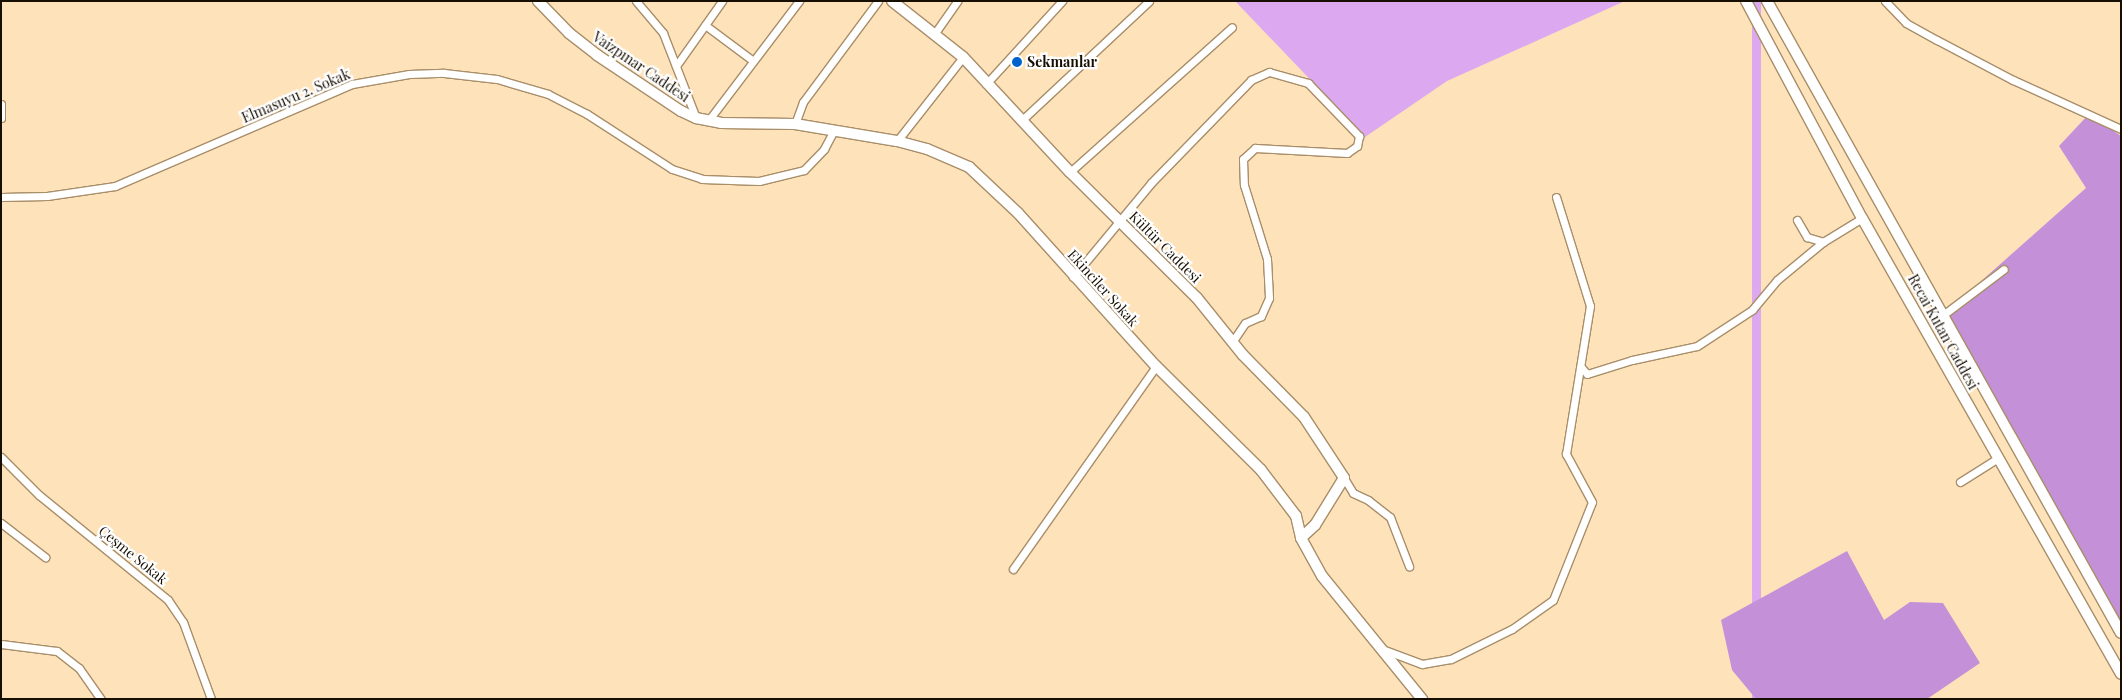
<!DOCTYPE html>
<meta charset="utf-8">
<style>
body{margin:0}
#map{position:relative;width:2122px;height:700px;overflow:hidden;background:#fee2ba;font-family:"Playfair Display",serif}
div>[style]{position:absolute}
.green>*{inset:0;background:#dca8f0;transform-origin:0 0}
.forest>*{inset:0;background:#c490d8}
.roads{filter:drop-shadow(1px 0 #a88e69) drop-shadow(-1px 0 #a88e69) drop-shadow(0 1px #a88e69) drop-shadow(0 -1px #a88e69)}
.street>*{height:7px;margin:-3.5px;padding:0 3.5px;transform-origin:3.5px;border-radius:3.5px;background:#fff}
.secondary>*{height:10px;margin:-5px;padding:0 5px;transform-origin:5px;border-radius:5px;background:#fff}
.dots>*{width:14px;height:14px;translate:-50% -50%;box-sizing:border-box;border:2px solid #fff;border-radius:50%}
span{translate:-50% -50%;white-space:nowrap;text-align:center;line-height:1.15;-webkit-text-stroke:4.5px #fff;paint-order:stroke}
.poi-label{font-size:14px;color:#170e02;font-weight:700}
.left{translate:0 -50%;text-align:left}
.street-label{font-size:14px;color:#170e02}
.frame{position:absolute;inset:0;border:2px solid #170e02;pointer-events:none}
</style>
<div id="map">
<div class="green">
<i style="clip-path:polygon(1235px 1px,1625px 1px,1447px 81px,1365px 137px)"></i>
<i style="left:1752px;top:1px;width:9px;height:757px"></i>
</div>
<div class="forest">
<i style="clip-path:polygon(2089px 114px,2121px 136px,2121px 634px,1943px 315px,2086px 188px,2059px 146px)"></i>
<i style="clip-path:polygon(1847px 551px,1884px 620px,1910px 602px,1943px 603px,1980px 663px,1927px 699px,1756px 699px,1732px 670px,1721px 620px)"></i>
</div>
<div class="roads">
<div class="street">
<i style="left:636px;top:1px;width:42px;rotate:49.8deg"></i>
<i style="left:663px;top:33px;width:91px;rotate:68.8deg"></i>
<i style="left:1885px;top:1px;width:30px;rotate:46deg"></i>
<i style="left:1906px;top:23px;width:35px;rotate:29deg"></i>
<i style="left:1937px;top:40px;width:86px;rotate:27.8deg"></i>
<i style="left:2013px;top:80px;width:119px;rotate:24.4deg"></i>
<i style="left:705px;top:25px;width:59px;rotate:36.7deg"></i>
<i style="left:935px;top:33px;width:39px;rotate:-55deg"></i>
<i style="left:676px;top:66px;width:80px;rotate:-54.7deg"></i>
<i style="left:986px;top:84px;width:113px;rotate:-47.5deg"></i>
<i style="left:1px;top:104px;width:14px;rotate:90deg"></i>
<i style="left:1022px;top:120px;width:174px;rotate:-43.1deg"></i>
<i style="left:708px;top:121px;width:151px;rotate:-52.8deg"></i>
<i style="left:795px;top:124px;width:23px;rotate:-70deg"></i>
<i style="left:803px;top:102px;width:126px;rotate:-53.4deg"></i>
<i style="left:897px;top:141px;width:107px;rotate:-51.8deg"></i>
<i style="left:1070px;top:172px;width:217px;rotate:-41.8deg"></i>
<i style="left:1px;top:197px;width:46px;rotate:-1.2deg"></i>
<i style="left:47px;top:196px;width:69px;rotate:-8.4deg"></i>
<i style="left:115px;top:186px;width:258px;rotate:-23.3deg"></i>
<i style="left:352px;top:84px;width:58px;rotate:-10deg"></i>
<i style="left:409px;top:74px;width:35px;rotate:-2deg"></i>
<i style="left:444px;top:73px;width:53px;rotate:6.5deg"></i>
<i style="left:497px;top:79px;width:53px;rotate:16.4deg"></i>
<i style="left:548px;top:94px;width:44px;rotate:27.1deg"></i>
<i style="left:587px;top:114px;width:101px;rotate:32.9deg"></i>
<i style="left:672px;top:169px;width:32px;rotate:18deg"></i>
<i style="left:702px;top:179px;width:57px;rotate:2deg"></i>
<i style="left:759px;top:181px;width:46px;rotate:-13.7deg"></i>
<i style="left:804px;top:170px;width:29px;rotate:-46deg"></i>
<i style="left:824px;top:149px;width:21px;rotate:-62deg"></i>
<i style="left:1797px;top:220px;width:20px;rotate:60deg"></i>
<i style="left:1807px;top:237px;width:17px;rotate:17deg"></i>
<i style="left:1823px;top:242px;width:46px;rotate:-31.6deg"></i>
<i style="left:1073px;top:277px;width:122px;rotate:-50.3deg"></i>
<i style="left:1151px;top:183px;width:144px;rotate:-45.8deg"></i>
<i style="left:1251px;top:80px;width:20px;rotate:-24deg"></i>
<i style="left:1269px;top:72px;width:41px;rotate:15.8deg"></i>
<i style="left:1308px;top:83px;width:74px;rotate:46.1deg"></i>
<i style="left:1359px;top:136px;width:10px;rotate:101deg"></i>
<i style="left:1357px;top:146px;width:12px;rotate:145deg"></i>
<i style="left:1347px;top:153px;width:92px;rotate:-176.9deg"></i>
<i style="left:1255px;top:148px;width:16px;rotate:137deg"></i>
<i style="left:1243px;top:159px;width:26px;rotate:88deg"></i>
<i style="left:1244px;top:185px;width:77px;rotate:72.7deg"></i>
<i style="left:1267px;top:259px;width:39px;rotate:87deg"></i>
<i style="left:1269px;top:298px;width:20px;rotate:114deg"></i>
<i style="left:1261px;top:316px;width:17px;rotate:156deg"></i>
<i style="left:1245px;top:323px;width:23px;rotate:124deg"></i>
<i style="left:1943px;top:315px;width:76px;rotate:-37deg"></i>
<i style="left:1581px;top:367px;width:9px;rotate:49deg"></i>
<i style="left:1587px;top:374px;width:47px;rotate:-17.3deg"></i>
<i style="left:1632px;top:360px;width:66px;rotate:-12.2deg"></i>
<i style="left:1697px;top:346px;width:66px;rotate:-33.2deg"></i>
<i style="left:1752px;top:310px;width:39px;rotate:-50deg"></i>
<i style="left:1777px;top:280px;width:60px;rotate:-39.6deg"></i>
<i style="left:1px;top:457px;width:54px;rotate:45deg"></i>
<i style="left:39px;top:495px;width:166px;rotate:39.1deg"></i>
<i style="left:168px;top:600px;width:27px;rotate:56deg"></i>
<i style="left:183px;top:622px;width:82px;rotate:70deg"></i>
<i style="left:1344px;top:478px;width:17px;rotate:59deg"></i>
<i style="left:1353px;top:493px;width:17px;rotate:25deg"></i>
<i style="left:1368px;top:500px;width:28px;rotate:38deg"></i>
<i style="left:1390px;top:517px;width:53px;rotate:68.8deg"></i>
<i style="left:1960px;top:482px;width:45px;rotate:-32.3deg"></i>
<i style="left:1px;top:523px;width:56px;rotate:37.7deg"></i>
<i style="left:1013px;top:569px;width:248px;rotate:-54.8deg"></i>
<i style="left:1px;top:644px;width:56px;rotate:7.1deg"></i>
<i style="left:57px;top:651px;width:28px;rotate:38deg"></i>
<i style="left:79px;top:668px;width:38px;rotate:55deg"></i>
<i style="left:1382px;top:649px;width:43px;rotate:20.6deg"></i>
<i style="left:1422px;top:664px;width:29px;rotate:-10deg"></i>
<i style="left:1451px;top:659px;width:68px;rotate:-26.2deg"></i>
<i style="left:1512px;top:629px;width:50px;rotate:-35.3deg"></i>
<i style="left:1553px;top:600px;width:105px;rotate:-68.3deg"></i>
<i style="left:1592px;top:502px;width:55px;rotate:-118.4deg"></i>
<i style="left:1566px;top:454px;width:150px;rotate:-80.8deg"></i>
<i style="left:1590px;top:306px;width:114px;rotate:-107.3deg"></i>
</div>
<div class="secondary">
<i style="left:538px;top:1px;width:45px;rotate:45.9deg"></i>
<i style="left:569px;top:33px;width:36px;rotate:38deg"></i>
<i style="left:597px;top:55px;width:101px;rotate:33.7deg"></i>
<i style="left:681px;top:111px;width:17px;rotate:25deg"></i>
<i style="left:696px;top:118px;width:25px;rotate:11deg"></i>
<i style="left:721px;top:123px;width:74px;rotate:0.8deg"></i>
<i style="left:795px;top:124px;width:103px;rotate:9.5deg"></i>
<i style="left:897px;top:141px;width:31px;rotate:15deg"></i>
<i style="left:927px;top:149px;width:46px;rotate:23.2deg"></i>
<i style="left:969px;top:167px;width:67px;rotate:43.2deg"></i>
<i style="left:1018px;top:213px;width:206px;rotate:48deg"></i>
<i style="left:1156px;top:366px;width:148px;rotate:44.7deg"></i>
<i style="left:1261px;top:470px;width:58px;rotate:52.7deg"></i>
<i style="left:1296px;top:516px;width:23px;rotate:77deg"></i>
<i style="left:1301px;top:538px;width:43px;rotate:61.1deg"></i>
<i style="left:1322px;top:576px;width:159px;rotate:50.9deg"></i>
<i style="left:892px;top:1px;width:90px;rotate:38.3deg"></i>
<i style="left:963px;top:57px;width:157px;rotate:47.1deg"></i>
<i style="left:1070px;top:172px;width:179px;rotate:44.8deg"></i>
<i style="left:1197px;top:298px;width:73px;rotate:51.1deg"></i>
<i style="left:1243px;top:355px;width:87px;rotate:45.5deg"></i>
<i style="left:1304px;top:417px;width:73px;rotate:56.7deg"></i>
<i style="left:1344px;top:478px;width:55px;rotate:121.7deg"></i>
<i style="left:1315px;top:525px;width:19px;rotate:137deg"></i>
<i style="left:1746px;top:1px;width:246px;rotate:61.9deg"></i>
<i style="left:1862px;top:218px;width:524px;rotate:60.4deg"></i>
<i style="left:1767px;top:1px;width:724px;rotate:60.75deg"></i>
</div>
</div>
<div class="dots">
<i style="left:1017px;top:62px;background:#0063cb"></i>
</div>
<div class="poi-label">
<span class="left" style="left:1027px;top:62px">Sekmanlar</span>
</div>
<div class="street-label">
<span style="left:641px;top:67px;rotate:34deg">Vaizpınar Caddesi</span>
<span style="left:296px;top:96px;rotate:-23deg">Elmasuyu 2. Sokak</span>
<span style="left:1165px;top:247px;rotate:45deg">Kültür Caddesi</span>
<span style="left:1103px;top:288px;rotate:48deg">Ekinciler Sokak</span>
<span style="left:1943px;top:332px;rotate:61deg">Recai Kutan Caddesi</span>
<span style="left:133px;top:555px;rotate:39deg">Çeşme Sokak</span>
</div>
<div class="frame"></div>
</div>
